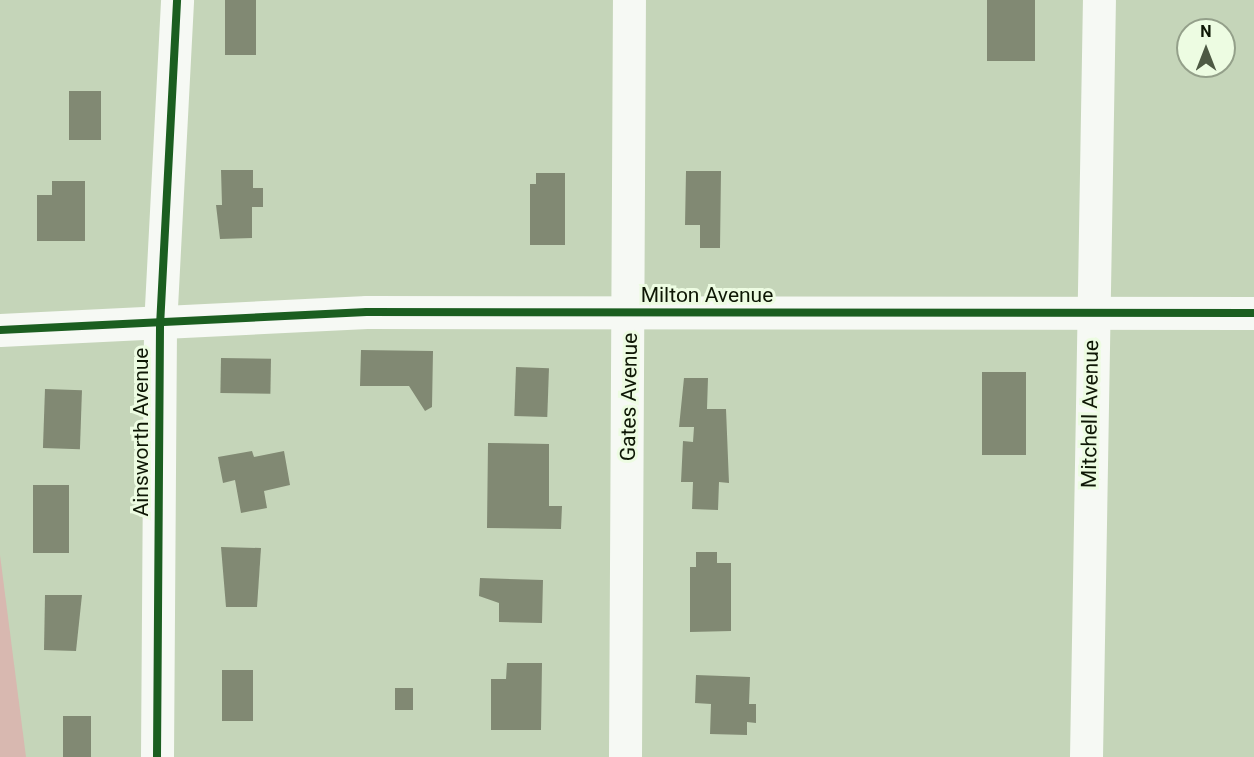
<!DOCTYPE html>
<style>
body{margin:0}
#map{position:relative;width:1254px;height:757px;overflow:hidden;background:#c5d5b9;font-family:Roboto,sans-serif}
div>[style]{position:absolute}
.green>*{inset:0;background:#d8b8b0}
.building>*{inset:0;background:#818973;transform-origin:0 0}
.minor>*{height:33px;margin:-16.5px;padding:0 16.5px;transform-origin:16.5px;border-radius:16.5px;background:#f6f9f4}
.cycleway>*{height:8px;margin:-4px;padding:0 4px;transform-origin:4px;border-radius:4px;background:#1b5e20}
span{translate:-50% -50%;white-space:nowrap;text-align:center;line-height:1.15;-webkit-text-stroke:6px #edfce2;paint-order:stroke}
.street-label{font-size:21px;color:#0e1705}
.north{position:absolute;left:1176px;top:18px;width:60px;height:60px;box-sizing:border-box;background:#edfce2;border:2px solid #94a08a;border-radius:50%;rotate:0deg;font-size:16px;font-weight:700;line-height:24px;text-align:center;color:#0e1705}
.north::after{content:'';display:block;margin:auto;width:21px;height:27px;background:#4e5a44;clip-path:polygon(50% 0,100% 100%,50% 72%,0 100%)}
</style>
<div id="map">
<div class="green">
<i style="clip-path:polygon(0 555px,26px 757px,0 757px)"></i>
</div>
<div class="building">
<i style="left:225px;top:0;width:31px;height:55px"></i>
<i style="left:987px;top:0;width:48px;height:61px"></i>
<i style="left:69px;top:91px;width:32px;height:49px"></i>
<i style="clip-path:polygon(221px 170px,253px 170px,253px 188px,263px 188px,263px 207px,252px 207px,252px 238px,220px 239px,216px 205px,222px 205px)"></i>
<i style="clip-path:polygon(686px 171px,721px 171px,720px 248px,700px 248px,700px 225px,685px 225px)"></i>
<i style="clip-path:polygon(536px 173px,565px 173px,565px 245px,530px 245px,530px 184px,536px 184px)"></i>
<i style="clip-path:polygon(52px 181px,85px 181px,85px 241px,37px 241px,37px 195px,52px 195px)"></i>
<i style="clip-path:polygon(361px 350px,433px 351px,432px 407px,425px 411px,409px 386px,360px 386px)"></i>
<i style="left:221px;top:358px;width:50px;height:35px;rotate:1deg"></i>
<i style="left:516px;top:367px;width:33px;height:49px;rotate:2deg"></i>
<i style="left:982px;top:372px;width:44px;height:83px"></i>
<i style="clip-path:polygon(684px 378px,708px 378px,707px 409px,726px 409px,729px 483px,719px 482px,718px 510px,692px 509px,693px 482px,681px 482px,683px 441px,693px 442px,694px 427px,679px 427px)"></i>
<i style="left:45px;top:389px;width:37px;height:59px;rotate:2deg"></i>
<i style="clip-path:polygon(488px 443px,549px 444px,549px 506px,562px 506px,561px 529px,487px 528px)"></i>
<i style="clip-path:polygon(252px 451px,254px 457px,284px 451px,290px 485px,264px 491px,267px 508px,241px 513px,235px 480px,223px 483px,218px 457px)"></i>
<i style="left:33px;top:485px;width:36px;height:68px"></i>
<i style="clip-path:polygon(221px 547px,261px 548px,257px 607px,226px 607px)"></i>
<i style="clip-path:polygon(696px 552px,717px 552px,717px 563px,731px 563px,731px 631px,690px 632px,690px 567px,696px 567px)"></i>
<i style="clip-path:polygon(480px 578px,543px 580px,542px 623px,499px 622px,499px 603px,479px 596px)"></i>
<i style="clip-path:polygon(45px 595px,82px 595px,76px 651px,44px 650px)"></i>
<i style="clip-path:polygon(507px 663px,542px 663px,541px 730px,491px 730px,491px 679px,506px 679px)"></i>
<i style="left:222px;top:670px;width:31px;height:51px"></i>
<i style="clip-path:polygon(696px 675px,750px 677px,749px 704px,756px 704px,756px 723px,747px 722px,747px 735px,710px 734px,711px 704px,695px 703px)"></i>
<i style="left:395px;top:688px;width:18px;height:22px"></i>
<i style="left:63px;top:716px;width:28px;height:41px"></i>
</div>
<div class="minor">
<i style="left:0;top:330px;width:367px;rotate:-2.8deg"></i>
<i style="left:367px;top:312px;width:887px;rotate:0.06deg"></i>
<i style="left:157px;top:757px;width:431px;rotate:-89.6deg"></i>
<i style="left:160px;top:326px;width:326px;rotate:-87deg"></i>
<i style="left:625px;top:757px;width:757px;rotate:-89.7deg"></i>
<i style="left:1086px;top:757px;width:757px;rotate:-89.02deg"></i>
</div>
<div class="cycleway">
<i style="left:0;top:330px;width:367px;rotate:-2.8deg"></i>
<i style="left:367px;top:312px;width:887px;rotate:0.06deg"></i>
<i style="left:157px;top:757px;width:431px;rotate:-89.6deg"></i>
<i style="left:160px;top:326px;width:326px;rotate:-87deg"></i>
</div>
<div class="street-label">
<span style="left:707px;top:295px">Milton Avenue</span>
<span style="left:629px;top:397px;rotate:-89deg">Gates Avenue</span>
<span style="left:1090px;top:414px;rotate:-89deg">Mitchell Avenue</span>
<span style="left:141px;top:432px;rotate:-90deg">Ainsworth Avenue</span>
</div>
<div class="north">N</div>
</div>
